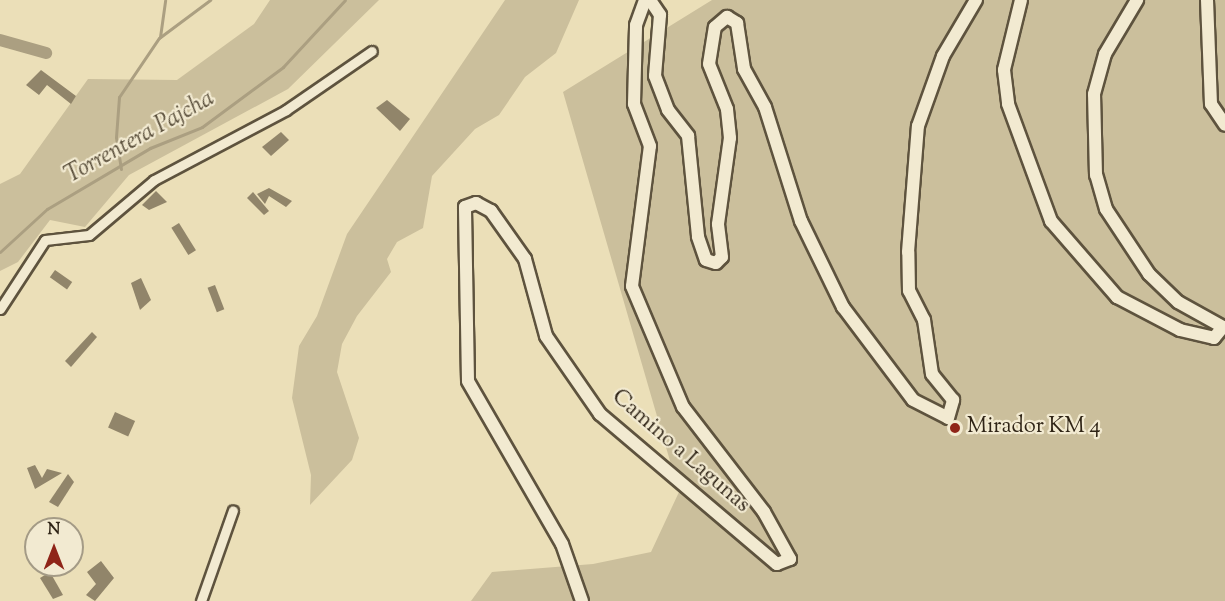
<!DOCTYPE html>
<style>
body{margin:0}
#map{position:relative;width:1225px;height:601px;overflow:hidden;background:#ebdfb8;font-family:"Sorts Mill Goudy",serif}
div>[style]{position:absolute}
.green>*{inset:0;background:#cbbf9c}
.stream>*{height:3px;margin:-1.5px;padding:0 1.5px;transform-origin:1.5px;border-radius:1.5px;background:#ab9f81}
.canal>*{height:12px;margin:-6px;padding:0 6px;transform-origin:6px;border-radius:6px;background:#ab9f81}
.building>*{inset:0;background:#91856a;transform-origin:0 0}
.roads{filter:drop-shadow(2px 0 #5e533e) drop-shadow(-2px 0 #5e533e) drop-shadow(0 2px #5e533e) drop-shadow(0 -2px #5e533e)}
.minor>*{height:9px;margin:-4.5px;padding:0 4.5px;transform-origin:4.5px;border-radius:4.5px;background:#f2ead1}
.tertiary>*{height:12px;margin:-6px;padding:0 6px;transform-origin:6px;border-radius:6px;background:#f2ead1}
.dots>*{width:16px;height:16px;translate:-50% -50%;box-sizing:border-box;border:3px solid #f2ead1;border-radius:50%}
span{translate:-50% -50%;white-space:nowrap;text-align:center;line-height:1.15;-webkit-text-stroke:4.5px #f2ead1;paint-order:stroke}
.poi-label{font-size:22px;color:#2f2416}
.left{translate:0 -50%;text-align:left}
.street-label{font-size:22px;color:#2f2416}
.water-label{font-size:24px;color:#5a4f3b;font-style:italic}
.north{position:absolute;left:24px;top:517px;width:60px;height:60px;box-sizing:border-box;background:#f2ead1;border:2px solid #a49b86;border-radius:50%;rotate:0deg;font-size:16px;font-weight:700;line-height:24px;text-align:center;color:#2f2416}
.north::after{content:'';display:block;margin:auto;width:21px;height:27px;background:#8f2418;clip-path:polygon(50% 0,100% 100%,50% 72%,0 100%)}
</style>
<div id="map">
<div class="green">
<i style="clip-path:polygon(270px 0,379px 0,288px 89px,129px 175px,85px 227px,50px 220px,18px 262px,0 271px,0 184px,20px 174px,88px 79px,177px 80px,254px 24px)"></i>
<i style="clip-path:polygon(505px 0,579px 0,556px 53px,525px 77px,499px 115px,475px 129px,432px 176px,423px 228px,397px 242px,387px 259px,391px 272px,357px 316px,342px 344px,337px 372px,359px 438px,352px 460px,310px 505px,311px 475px,292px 398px,299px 346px,317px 316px,347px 234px)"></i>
<i style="clip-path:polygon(712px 0,1225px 0,1225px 601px,471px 601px,492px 572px,593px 564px,651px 552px,679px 492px,563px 92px)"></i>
</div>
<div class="stream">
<i style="left:160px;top:37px;width:37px;rotate:-82deg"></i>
<i style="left:121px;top:169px;width:32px;rotate:-99deg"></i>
<i style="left:116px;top:137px;width:40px;rotate:-85.7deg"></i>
<i style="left:119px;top:97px;width:71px;rotate:-55.9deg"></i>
<i style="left:159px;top:38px;width:64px;rotate:-36.7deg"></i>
<i style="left:0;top:252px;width:64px;rotate:-42.5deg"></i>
<i style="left:47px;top:209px;width:120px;rotate:-30.6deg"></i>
<i style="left:150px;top:148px;width:56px;rotate:-22deg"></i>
<i style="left:202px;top:127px;width:101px;rotate:-36.5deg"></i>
<i style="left:283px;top:67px;width:91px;rotate:-47.2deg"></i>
</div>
<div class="canal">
<i style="left:0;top:40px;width:48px;rotate:15.8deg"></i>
</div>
<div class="building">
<i style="clip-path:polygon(41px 70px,76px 96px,71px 104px,47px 85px,39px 95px,26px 85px)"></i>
<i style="clip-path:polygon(387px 100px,410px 119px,400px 131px,376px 108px)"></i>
<i style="clip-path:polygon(281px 132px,289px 140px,271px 156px,262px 147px)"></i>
<i style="clip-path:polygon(269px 188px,292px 201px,286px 207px,269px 196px,265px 204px,257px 194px)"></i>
<i style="clip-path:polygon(156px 191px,167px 202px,149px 210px,142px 205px)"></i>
<i style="clip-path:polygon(253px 192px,269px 211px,264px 215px,247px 198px)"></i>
<i style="left:179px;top:223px;width:32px;height:9px;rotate:58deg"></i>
<i style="left:55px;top:270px;width:21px;height:9px;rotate:35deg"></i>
<i style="clip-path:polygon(141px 278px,151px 300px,140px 310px,131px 283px)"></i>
<i style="left:215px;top:285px;width:26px;height:8px;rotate:69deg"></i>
<i style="clip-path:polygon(92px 332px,97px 337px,71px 367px,65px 361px)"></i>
<i style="left:115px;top:412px;width:22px;height:17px;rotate:24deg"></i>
<i style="clip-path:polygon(35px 465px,42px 478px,47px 469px,62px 473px,35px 489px,27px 468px)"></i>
<i style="clip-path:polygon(68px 474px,74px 482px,58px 507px,49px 502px)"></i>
<i style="clip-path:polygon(101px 561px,114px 578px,95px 601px,86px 595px,96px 584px,87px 572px)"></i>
<i style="clip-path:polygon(50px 572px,63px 595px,53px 599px,40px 578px)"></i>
</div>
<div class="roads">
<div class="minor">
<i style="left:0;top:309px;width:82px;rotate:-56.9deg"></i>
<i style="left:45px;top:240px;width:44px;rotate:-6.5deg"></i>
<i style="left:89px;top:235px;width:85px;rotate:-40.2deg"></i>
<i style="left:154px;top:180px;width:149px;rotate:-27.9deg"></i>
<i style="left:286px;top:110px;width:104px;rotate:-34.5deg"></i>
<i style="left:201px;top:601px;width:96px;rotate:-70.6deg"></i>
</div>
<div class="tertiary">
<i style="left:650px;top:0;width:18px;rotate:56deg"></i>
<i style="left:660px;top:15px;width:61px;rotate:94.7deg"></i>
<i style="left:655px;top:76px;width:36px;rotate:69deg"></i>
<i style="left:668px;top:110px;width:33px;rotate:52deg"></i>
<i style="left:688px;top:136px;width:101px;rotate:84.3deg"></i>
<i style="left:698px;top:237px;width:24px;rotate:71deg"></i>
<i style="left:706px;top:260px;width:10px;rotate:17deg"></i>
<i style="left:716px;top:263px;width:8px;rotate:-45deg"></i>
<i style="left:722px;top:257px;width:33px;rotate:-97deg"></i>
<i style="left:718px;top:224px;width:87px;rotate:-82.1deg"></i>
<i style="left:730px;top:138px;width:29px;rotate:-96deg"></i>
<i style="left:727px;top:109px;width:48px;rotate:-111.8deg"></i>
<i style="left:709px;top:64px;width:37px;rotate:-81deg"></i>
<i style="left:715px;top:27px;width:16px;rotate:-40deg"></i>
<i style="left:727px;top:17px;width:12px;rotate:31deg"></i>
<i style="left:737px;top:23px;width:47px;rotate:81.3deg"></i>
<i style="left:744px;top:69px;width:43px;rotate:61.1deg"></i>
<i style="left:765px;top:107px;width:120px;rotate:72.5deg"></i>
<i style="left:801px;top:221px;width:96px;rotate:64deg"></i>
<i style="left:843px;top:307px;width:116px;rotate:53deg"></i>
<i style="left:913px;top:400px;width:39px;rotate:27deg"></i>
<i style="left:948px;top:418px;width:19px;rotate:-74deg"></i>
<i style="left:953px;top:400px;width:33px;rotate:-129deg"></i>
<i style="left:932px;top:374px;width:55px;rotate:-98.4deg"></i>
<i style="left:924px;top:320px;width:33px;rotate:-117deg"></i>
<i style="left:909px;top:291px;width:39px;rotate:-91deg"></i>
<i style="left:908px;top:252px;width:126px;rotate:-85.5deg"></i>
<i style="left:918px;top:126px;width:74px;rotate:-70.3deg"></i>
<i style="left:943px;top:56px;width:65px;rotate:-59.5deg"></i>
<i style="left:1021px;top:0;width:72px;rotate:103.7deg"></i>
<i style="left:1004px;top:70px;width:34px;rotate:83deg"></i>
<i style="left:1008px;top:104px;width:125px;rotate:69.8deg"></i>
<i style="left:1051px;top:221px;width:101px;rotate:49deg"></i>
<i style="left:1117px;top:297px;width:71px;rotate:27.6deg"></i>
<i style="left:1180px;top:330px;width:35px;rotate:13deg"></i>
<i style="left:1214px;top:338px;width:14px;rotate:-51deg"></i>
<i style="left:1223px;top:327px;width:51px;rotate:-150.9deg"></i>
<i style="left:1178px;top:302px;width:40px;rotate:-136deg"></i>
<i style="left:1149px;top:274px;width:78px;rotate:-123.5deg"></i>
<i style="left:1106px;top:209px;width:35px;rotate:-106deg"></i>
<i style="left:1096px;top:175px;width:81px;rotate:-91.4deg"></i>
<i style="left:1094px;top:94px;width:41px;rotate:-74.6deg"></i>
<i style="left:1105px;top:54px;width:63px;rotate:-59.3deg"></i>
<i style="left:1207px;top:0;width:104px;rotate:87.8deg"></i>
<i style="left:1211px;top:104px;width:25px;rotate:56deg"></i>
<i style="left:582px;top:601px;width:60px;rotate:-109.3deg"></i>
<i style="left:562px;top:544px;width:188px;rotate:-120deg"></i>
<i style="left:468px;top:381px;width:174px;rotate:-91deg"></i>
<i style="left:465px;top:207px;width:12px;rotate:-20deg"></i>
<i style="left:476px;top:203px;width:17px;rotate:28deg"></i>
<i style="left:491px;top:211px;width:59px;rotate:54.7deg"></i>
<i style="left:525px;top:259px;width:80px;rotate:74.7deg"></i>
<i style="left:546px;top:336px;width:95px;rotate:55.3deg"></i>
<i style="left:600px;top:414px;width:232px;rotate:40.3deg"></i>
<i style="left:777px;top:564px;width:14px;rotate:-21deg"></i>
<i style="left:790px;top:559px;width:54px;rotate:-119deg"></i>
<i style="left:764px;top:512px;width:133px;rotate:-127.6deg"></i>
<i style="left:683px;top:407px;width:131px;rotate:-112.9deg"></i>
<i style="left:632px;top:286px;width:141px;rotate:-82.7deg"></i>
<i style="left:650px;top:146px;width:45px;rotate:-110.9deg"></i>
<i style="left:634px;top:104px;width:79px;rotate:-88.5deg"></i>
<i style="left:636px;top:25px;width:27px;rotate:-70deg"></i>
</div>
</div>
<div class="dots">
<i style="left:955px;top:428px;background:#8f2418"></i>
</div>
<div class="poi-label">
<span class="left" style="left:967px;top:428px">Mirador KM 4</span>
</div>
<div class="street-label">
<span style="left:680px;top:452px;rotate:41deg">Camino a Lagunas</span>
</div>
<div class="water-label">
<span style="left:140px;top:138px;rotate:-29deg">Torrentera Pajcha</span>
</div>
<div class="north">N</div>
</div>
